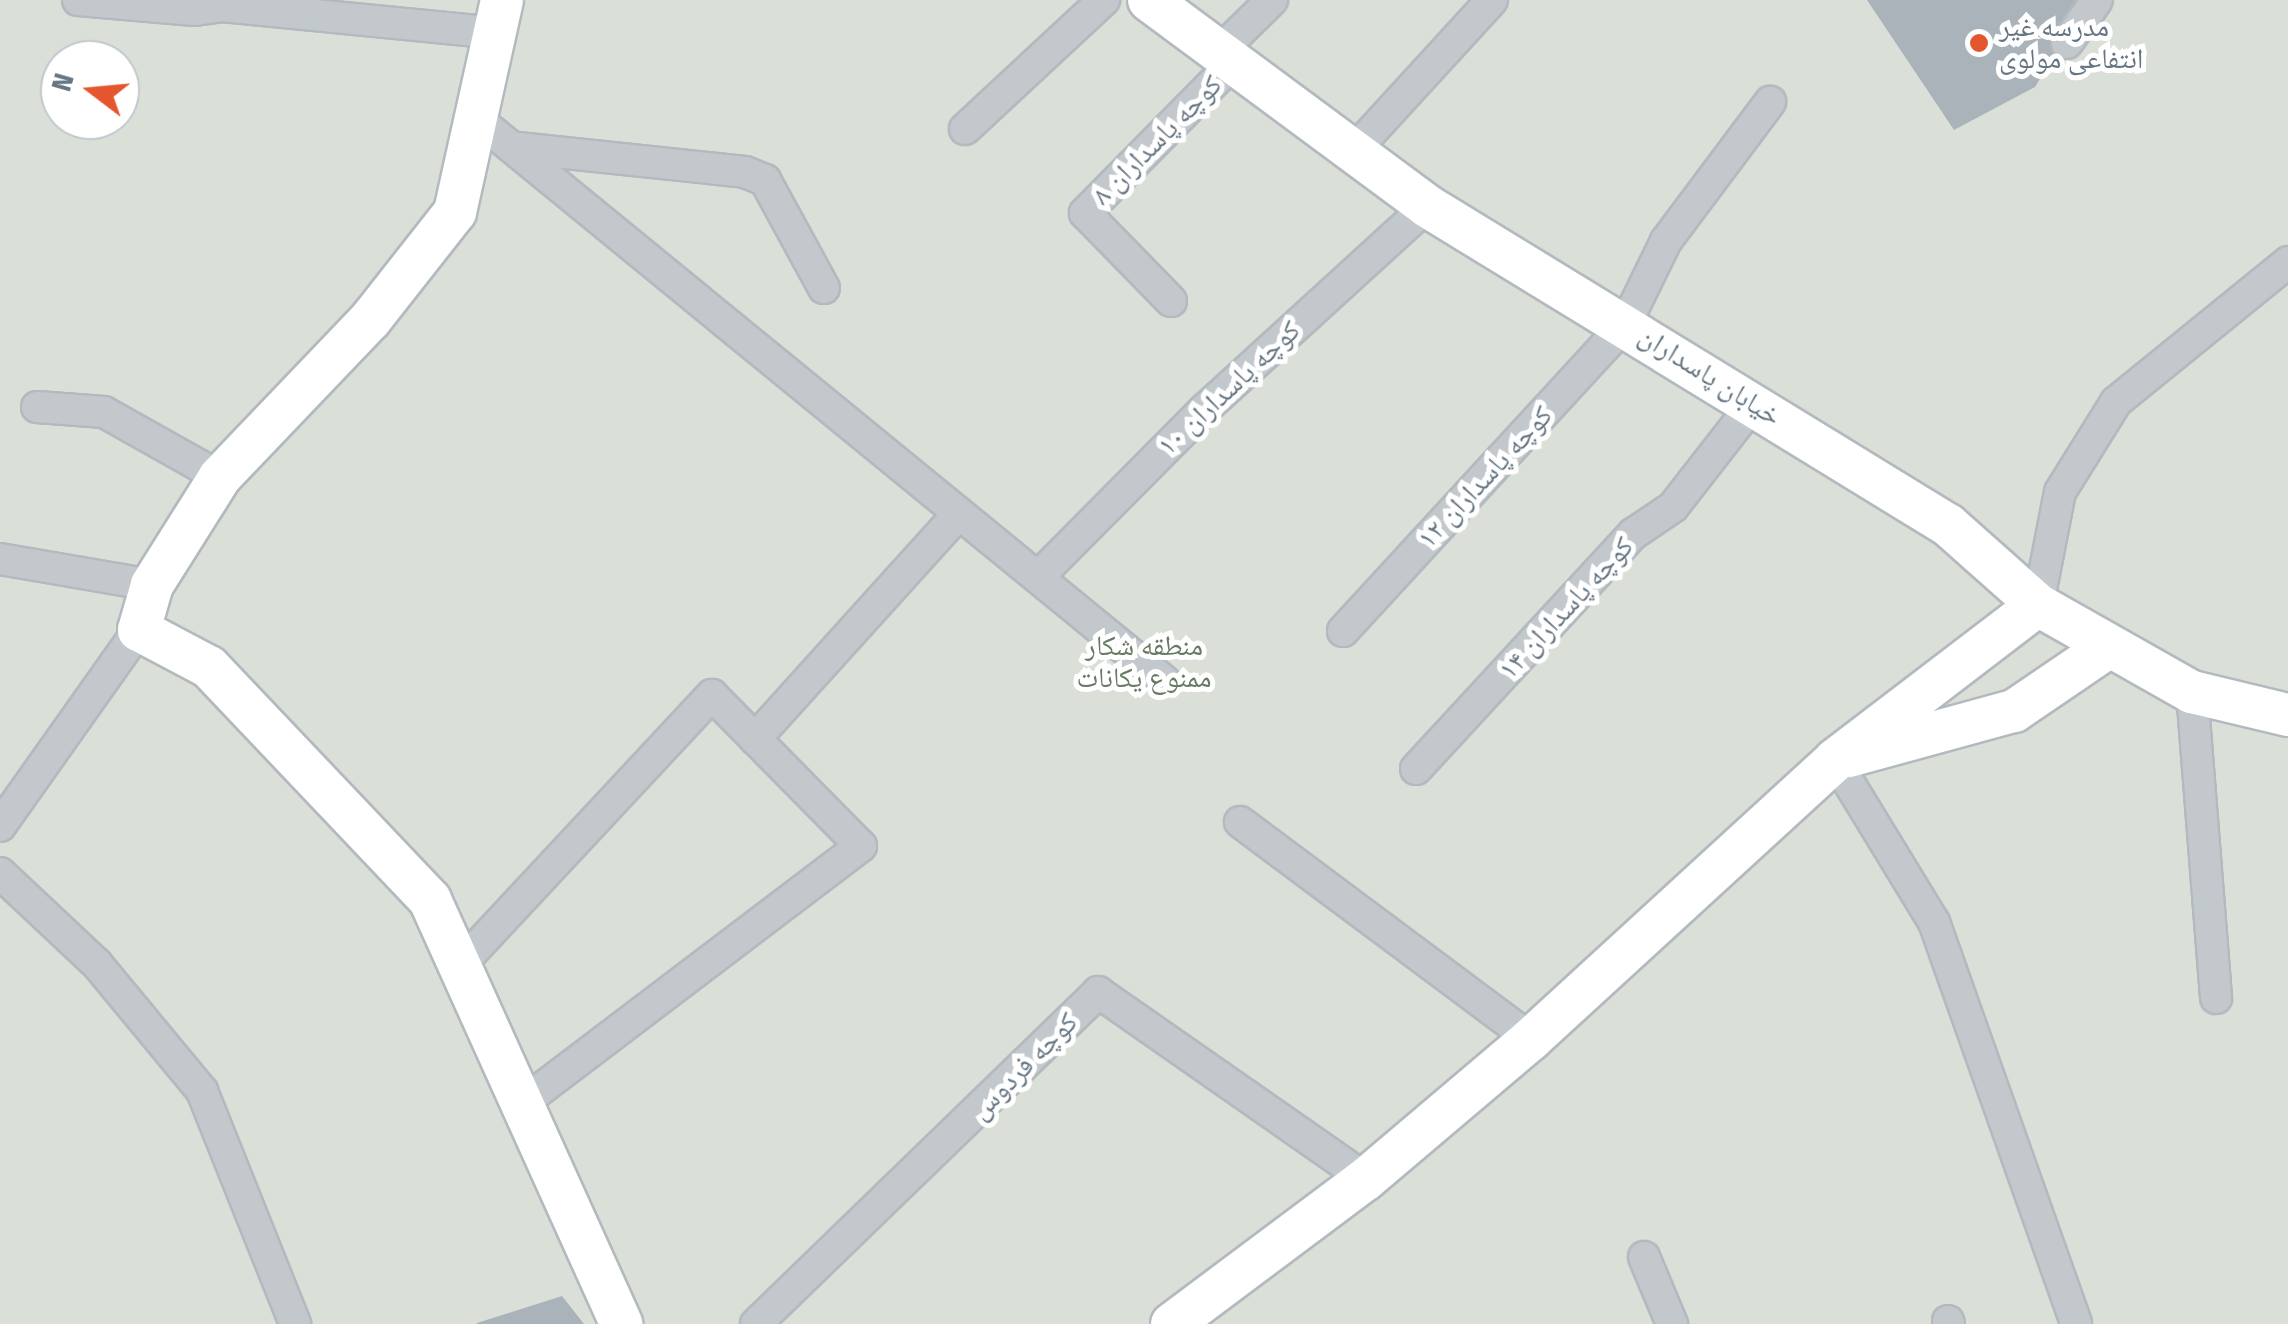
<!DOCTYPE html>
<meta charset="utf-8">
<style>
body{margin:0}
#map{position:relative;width:2288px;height:1324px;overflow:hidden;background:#fafaf8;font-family:"Fira Sans Condensed","Noto Naskh Arabic",sans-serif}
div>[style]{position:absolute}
.green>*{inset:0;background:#dadfd7}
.building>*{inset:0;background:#aab3b9}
.roads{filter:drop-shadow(2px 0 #b3babf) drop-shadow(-2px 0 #b3babf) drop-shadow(0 2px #b3babf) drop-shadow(0 -2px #b3babf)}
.street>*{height:30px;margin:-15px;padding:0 15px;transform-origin:15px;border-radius:15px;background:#c3c8cc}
.secondary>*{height:42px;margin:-21px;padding:0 21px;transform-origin:21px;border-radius:21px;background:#fff}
.dots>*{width:28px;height:28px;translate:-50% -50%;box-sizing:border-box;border:5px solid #fff;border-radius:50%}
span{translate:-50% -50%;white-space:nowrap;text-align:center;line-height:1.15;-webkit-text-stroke:10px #fff;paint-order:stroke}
.poi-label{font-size:28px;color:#657683}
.left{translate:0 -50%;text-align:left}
.street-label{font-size:28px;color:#657683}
.park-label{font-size:28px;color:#687a64}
.north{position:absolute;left:40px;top:40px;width:100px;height:100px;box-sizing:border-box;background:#fff;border:2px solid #c1c8cd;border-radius:50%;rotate:286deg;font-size:28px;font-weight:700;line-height:40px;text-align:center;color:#657683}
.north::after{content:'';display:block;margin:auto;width:35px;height:45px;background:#e4572e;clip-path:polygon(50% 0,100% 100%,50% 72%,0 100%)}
</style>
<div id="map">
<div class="green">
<i style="clip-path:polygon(evenodd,0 0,2288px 0,2288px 1324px,0 1324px,0 0,60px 60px,120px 60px,120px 120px,60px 120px,60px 60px)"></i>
</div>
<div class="building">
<i style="clip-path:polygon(1867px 0,2088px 0,2035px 87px,1954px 130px)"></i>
<i style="clip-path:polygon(562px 1296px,584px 1324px,477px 1324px,477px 1323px)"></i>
</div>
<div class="roads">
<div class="street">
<i style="left:78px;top:0;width:117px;rotate:4.9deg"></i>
<i style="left:195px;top:10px;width:27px;rotate:-8deg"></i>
<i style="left:222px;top:6px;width:274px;rotate:5.6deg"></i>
<i style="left:2067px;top:43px;width:52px;rotate:-55.1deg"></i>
<i style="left:1218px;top:53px;width:76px;rotate:-44.5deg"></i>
<i style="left:477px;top:119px;width:888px;rotate:39.28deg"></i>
<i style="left:965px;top:129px;width:190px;rotate:-42.9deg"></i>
<i style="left:518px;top:148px;width:228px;rotate:6deg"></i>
<i style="left:745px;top:172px;width:22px;rotate:22deg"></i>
<i style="left:765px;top:180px;width:123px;rotate:61.4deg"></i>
<i style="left:1350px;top:155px;width:210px;rotate:-47.5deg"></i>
<i style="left:1171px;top:301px;width:123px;rotate:-134.3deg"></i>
<i style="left:1085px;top:213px;width:209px;rotate:-45.4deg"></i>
<i style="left:37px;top:407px;width:67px;rotate:4.3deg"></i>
<i style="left:104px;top:412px;width:133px;rotate:29.3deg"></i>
<i style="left:0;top:559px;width:154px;rotate:9.7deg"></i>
<i style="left:1038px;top:577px;width:237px;rotate:-45.2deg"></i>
<i style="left:1205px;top:409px;width:301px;rotate:-42.4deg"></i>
<i style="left:2038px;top:605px;width:115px;rotate:-79deg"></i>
<i style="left:2060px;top:492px;width:106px;rotate:-58.1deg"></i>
<i style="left:2116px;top:402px;width:222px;rotate:-39.1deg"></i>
<i style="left:1343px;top:631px;width:418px;rotate:-47.4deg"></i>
<i style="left:1626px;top:323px;width:91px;rotate:-64deg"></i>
<i style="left:1666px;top:241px;width:174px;rotate:-53.2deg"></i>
<i style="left:2192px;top:692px;width:307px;rotate:85.5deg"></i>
<i style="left:755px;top:739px;width:304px;rotate:-47.9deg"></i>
<i style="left:1835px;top:760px;width:190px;rotate:58.6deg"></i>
<i style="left:1934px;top:922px;width:426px;rotate:70.5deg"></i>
<i style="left:1416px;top:769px;width:320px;rotate:-47.3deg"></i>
<i style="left:1633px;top:534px;width:48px;rotate:-34deg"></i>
<i style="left:1673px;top:507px;width:132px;rotate:-52.1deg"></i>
<i style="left:1240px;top:822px;width:363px;rotate:36.7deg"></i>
<i style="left:0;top:826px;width:240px;rotate:-54.7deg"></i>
<i style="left:0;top:873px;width:133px;rotate:43.2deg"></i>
<i style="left:97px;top:964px;width:165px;rotate:50.4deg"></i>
<i style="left:202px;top:1091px;width:251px;rotate:68.2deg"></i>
<i style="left:459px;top:966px;width:371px;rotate:-47deg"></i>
<i style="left:712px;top:695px;width:212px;rotate:45.4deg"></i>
<i style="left:861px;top:846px;width:423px;rotate:142.8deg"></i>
<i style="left:1644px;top:1257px;width:73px;rotate:67.3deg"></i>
<i style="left:1948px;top:1321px;width:3px;rotate:72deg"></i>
<i style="left:756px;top:1324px;width:477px;rotate:-44.1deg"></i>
<i style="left:1098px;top:992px;width:327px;rotate:34.9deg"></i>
</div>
<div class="secondary">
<i style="left:502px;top:0;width:217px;rotate:102.5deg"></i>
<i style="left:455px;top:212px;width:137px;rotate:128.2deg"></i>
<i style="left:370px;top:320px;width:217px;rotate:133.7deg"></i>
<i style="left:220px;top:477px;width:128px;rotate:122.2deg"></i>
<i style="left:152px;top:585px;width:47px;rotate:106.1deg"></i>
<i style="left:139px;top:630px;width:79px;rotate:27.9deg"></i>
<i style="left:209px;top:667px;width:321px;rotate:46.5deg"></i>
<i style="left:430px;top:900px;width:465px;rotate:65.7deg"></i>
<i style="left:1149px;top:0;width:346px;rotate:36.5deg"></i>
<i style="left:1427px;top:206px;width:611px;rotate:31.48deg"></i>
<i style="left:1948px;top:525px;width:120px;rotate:41.6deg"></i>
<i style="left:2038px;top:605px;width:177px;rotate:29.5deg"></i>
<i style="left:2192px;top:692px;width:99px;rotate:13.5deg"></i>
<i style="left:1849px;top:756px;width:171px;rotate:-15.3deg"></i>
<i style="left:2014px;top:711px;width:114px;rotate:-34.2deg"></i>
<i style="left:1172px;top:1324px;width:242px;rotate:-36.8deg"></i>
<i style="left:1366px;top:1179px;width:216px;rotate:-40.3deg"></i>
<i style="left:1531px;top:1039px;width:413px;rotate:-42.5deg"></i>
<i style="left:1835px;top:760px;width:255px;rotate:-37.4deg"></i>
</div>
</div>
<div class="dots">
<i style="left:1979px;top:43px;background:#e4572e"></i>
</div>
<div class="poi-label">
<span class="left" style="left:1999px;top:43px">مدرسه غیر<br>انتفاعی مولوی</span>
</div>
<div class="street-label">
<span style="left:1157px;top:140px;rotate:-45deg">کوچه پاسداران ۸</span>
<span style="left:1710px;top:376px;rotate:32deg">خیابان پاسداران</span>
<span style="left:1229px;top:388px;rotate:-43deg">کوچه پاسداران ۱۰</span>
<span style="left:1485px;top:477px;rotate:-47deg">کوچه پاسداران ۱۲</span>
<span style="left:1566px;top:608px;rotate:-47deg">کوچه پاسداران ۱۴</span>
<span style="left:1024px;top:1066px;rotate:-45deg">کوچه فردوس</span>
</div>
<div class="park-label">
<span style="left:1144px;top:662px">منطقه شکار<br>ممنوع یکانات</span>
</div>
<div class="north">N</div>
</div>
